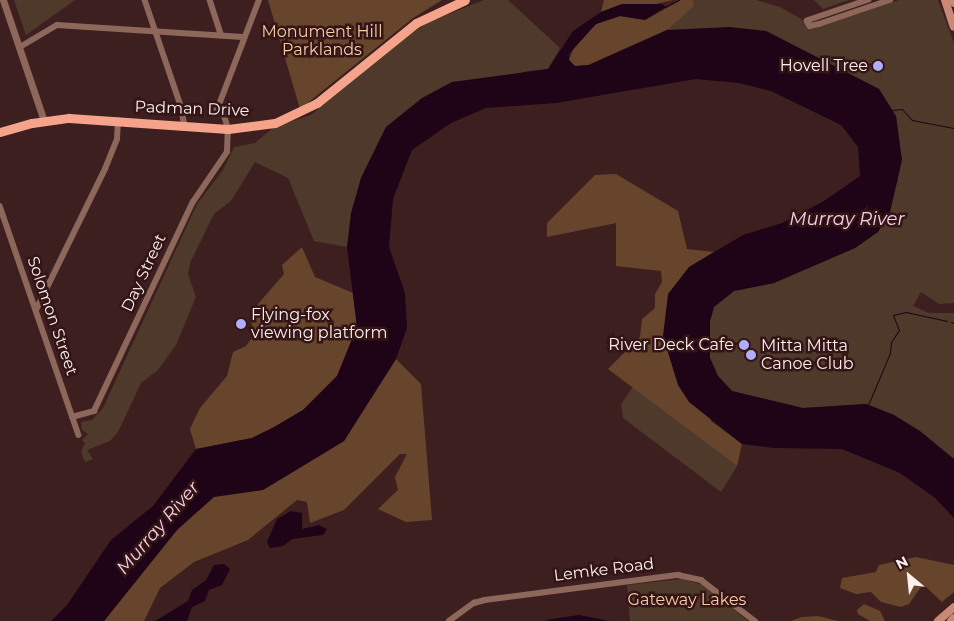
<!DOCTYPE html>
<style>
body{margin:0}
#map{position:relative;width:954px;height:621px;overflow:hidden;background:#3e1f1f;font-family:Montserrat,sans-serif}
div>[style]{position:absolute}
.green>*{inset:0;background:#4e392a}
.forest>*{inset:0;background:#67452c}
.water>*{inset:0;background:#1f0316}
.stream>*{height:1px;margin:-0.5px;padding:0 0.5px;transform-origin:0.5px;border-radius:0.5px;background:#1f0316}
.minor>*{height:5.5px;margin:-2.75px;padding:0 2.75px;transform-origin:2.75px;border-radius:2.75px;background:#8e675b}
.tertiary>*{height:7px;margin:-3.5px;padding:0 3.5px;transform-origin:3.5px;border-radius:3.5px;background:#8e675b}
.secondary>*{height:8px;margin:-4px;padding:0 4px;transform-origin:4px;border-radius:4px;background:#c88a76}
.primary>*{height:9px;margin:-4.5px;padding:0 4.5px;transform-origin:4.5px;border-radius:4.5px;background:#f5a48b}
.dots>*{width:14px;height:14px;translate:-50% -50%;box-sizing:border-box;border:2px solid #331516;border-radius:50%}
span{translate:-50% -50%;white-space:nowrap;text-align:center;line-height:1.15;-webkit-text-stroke:5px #331516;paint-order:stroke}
.park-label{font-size:16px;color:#fbcaa7}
.poi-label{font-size:16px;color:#fcefee}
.right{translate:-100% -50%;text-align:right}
.left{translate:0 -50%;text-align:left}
.street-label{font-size:16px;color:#fcefee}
.water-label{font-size:18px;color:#f8d0e8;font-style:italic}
.north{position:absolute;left:884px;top:551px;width:50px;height:50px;-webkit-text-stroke:4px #331516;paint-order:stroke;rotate:332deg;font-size:14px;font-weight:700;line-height:20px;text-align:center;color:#fcefee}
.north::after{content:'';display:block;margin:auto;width:18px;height:22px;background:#fcefee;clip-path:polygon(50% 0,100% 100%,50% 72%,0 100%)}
</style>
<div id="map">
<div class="green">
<i style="clip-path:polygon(14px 0,75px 0,26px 35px)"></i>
<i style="clip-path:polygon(484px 0,508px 0,560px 48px,548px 69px,527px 71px,386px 127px,361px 178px,347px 247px,314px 241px,288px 178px,255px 162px,231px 201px,214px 214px,190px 263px,188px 274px,196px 297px,176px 345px,158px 370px,141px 383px,118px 432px,110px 441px,87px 450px,93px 459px,85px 462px,81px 452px,85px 443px,82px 440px,88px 434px,82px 430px,81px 422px,92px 420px,103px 408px,197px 204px,223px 170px,234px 147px,255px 143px,274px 127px,311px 115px,394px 46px,426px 23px)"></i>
<i style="clip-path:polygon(681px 0,756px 0,780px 7px,801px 19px,809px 30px,899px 0,938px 0,954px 43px,954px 303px,939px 304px,921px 292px,913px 306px,929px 313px,954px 313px,954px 459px,894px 415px,866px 404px,803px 408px,732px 391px,718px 376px,710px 358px,710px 321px,714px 307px,734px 291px,774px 283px,855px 248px,878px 231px,890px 212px,890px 200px,898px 181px,898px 132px,896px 117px,879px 89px,766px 31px,667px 30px,669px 7px)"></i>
<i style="clip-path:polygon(814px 0,849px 0,823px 9px)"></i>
<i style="clip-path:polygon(633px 387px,737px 466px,721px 492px,623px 418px,621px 404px)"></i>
<i style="clip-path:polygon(682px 579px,704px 585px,748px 621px,630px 621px,627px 585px)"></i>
</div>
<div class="forest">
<i style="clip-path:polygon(268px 0,442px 0,413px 18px,300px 109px)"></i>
<i style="clip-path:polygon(604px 0,673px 0,643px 7px,622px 4px,601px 12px)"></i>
<i style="clip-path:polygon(681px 0,693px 0,694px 6px,667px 30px,588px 65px,575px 66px,569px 60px,576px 43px,596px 24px,620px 16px,645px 20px)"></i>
<i style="clip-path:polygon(616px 174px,678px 211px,687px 249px,714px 252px,689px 267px,711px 421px,742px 444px,737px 466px,608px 369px,640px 337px,642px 319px,655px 308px,655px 294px,662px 282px,661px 271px,616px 266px,616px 223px,547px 237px,547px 223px,595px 175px)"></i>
<i style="clip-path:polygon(302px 247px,315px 277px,353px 293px,357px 327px,337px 376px,303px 410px,275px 427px,252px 438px,196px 449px,190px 429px,200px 408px,227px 376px,233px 352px,246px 346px,254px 335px,251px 321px,258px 304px,284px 274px,282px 265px)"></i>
<i style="clip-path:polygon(396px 359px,421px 384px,432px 520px,406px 522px,378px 509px,398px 490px,395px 477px,407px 454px,400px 454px,344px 510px,310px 523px,307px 502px,297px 500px,248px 540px,194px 562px,160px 588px,144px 621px,104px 621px,177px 530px,214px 496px,263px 490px,344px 441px)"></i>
<i style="clip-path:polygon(916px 557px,954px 565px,954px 592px,942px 602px,926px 587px,921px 587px,909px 604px,901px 607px,881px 602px,871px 592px,856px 594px,840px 588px,842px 578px,876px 572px,879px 565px)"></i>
<i style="clip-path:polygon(864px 604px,880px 611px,885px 621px,870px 621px,858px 614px,857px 610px)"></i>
<i style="clip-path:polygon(818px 616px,838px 621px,791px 621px,802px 617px)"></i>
</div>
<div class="water">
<i style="clip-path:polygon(622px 4px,662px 4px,666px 7px,645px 20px,620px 16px,596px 24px,569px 54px,569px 60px,575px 66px,589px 65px,667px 30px,729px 27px,766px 31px,879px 89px,896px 116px,902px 160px,890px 212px,878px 232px,855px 248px,774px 283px,734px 291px,714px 307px,710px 321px,710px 358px,718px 376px,732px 391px,803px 408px,866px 404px,894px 415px,920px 431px,954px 459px,954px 518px,935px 498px,900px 473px,842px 449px,774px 448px,742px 444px,689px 402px,678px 385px,663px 336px,668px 294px,689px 267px,743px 235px,782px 223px,824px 201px,860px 176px,858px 147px,841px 125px,771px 91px,739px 83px,696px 79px,556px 103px,486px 108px,451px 123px,412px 150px,393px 199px,389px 247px,405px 293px,407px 328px,396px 359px,344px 441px,263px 490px,214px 497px,177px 530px,104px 621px,51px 621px,67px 605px,111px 540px,153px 506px,196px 449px,252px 438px,274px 427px,303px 410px,337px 376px,357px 327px,347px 247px,351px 213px,361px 178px,386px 127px,422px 98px,452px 82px,548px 69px,573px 31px,601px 12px)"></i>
<i style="clip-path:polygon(291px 511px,302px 513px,302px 529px,319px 525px,327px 529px,323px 535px,292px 539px,283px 546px,270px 548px,267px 542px,277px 519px)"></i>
<i style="clip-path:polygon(224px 564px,230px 569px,222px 585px,209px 590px,205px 601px,192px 607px,187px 621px,155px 621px,188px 601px,192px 590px,206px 580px,214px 565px)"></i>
<i style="clip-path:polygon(579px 615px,609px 621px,545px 621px,552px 619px)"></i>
</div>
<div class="stream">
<i style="left:665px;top:7px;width:16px;rotate:-27deg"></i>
<i style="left:892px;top:110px;width:10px;rotate:-6deg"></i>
<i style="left:902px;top:109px;width:15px;rotate:48deg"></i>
<i style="left:912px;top:120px;width:43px;rotate:10.8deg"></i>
<i style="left:951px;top:322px;width:3px;rotate:18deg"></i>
<i style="left:868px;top:405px;width:56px;rotate:-67.1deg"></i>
<i style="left:890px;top:353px;width:11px;rotate:-85deg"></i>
<i style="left:891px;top:342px;width:14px;rotate:-56deg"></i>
<i style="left:899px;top:330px;width:16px;rotate:-112deg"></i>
<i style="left:893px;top:315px;width:13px;rotate:-13deg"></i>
<i style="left:906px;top:312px;width:42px;rotate:12.4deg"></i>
</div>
<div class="minor">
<i style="left:145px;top:0;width:112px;rotate:71.2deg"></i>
<i style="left:181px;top:106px;width:20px;rotate:79deg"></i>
<i style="left:210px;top:0;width:36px;rotate:72deg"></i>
<i style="left:869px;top:0;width:65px;rotate:161.3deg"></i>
<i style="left:807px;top:21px;width:6px;rotate:59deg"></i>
<i style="left:810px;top:26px;width:9px;rotate:-13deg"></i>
<i style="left:819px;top:24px;width:75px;rotate:-18.7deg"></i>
<i style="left:20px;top:47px;width:43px;rotate:-30.7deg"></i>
<i style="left:57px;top:25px;width:186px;rotate:3.7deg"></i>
<i style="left:0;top:206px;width:242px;rotate:71deg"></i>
<i style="left:36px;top:310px;width:157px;rotate:-63.9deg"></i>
<i style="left:105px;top:169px;width:32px;rotate:-68deg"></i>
<i style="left:117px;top:139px;width:18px;rotate:-87deg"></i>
<i style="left:72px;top:417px;width:23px;rotate:-15deg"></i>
<i style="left:94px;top:411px;width:231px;rotate:-64.7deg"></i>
<i style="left:193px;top:202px;width:60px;rotate:-55.8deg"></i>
<i style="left:227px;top:152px;width:23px;rotate:-88deg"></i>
<i style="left:228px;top:129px;width:14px;rotate:-107deg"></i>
<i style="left:224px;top:116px;width:9px;rotate:-139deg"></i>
<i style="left:217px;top:110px;width:118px;rotate:-69.1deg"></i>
<i style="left:449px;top:621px;width:31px;rotate:-36deg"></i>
<i style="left:474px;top:603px;width:11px;rotate:-15deg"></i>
<i style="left:485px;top:600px;width:195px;rotate:-7.4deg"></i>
<i style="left:678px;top:575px;width:24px;rotate:12deg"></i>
<i style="left:701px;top:580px;width:68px;rotate:37.2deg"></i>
</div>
<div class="tertiary">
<i style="left:3px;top:0;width:128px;rotate:71.3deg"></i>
</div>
<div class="secondary">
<i style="left:945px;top:0;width:28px;rotate:72deg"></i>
<i style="left:953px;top:0;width:3px;rotate:72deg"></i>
<i style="left:938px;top:621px;width:21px;rotate:-41deg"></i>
<i style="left:951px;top:621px;width:4px;rotate:-45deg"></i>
</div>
<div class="primary">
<i style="left:0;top:132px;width:33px;rotate:-16deg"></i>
<i style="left:32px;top:123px;width:37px;rotate:-8deg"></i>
<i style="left:69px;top:118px;width:159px;rotate:4deg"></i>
<i style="left:228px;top:129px;width:47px;rotate:-7.3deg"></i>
<i style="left:275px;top:123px;width:47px;rotate:-25.5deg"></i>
<i style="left:317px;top:103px;width:127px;rotate:-38.9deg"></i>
<i style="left:416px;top:23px;width:54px;rotate:-25.1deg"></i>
</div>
<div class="dots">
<i style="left:878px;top:66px;background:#b0aefa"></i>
<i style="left:241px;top:324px;background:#b0aefa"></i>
<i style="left:744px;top:345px;background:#b0aefa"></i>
<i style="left:751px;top:355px;background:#b0aefa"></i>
</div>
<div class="park-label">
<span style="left:322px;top:41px">Monument Hill<br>Parklands</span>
<span style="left:687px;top:600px">Gateway Lakes</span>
</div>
<div class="poi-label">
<span class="right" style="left:868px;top:66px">Hovell Tree</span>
<span class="left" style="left:251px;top:324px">Flying-fox<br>viewing platform</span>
<span class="right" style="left:734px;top:345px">River Deck Cafe</span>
<span class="left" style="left:761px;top:355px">Mitta Mitta<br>Canoe Club</span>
</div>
<div class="street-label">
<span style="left:192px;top:109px;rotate:2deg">Padman Drive</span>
<span style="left:144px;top:273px;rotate:-65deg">Day Street</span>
<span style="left:52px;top:316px;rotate:71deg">Solomon Street</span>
<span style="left:604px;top:570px;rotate:-7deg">Lemke Road</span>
</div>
<div class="water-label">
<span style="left:847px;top:219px">Murray River</span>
<span style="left:158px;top:528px;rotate:-49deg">Murray River</span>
</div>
<div class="north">N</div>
</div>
